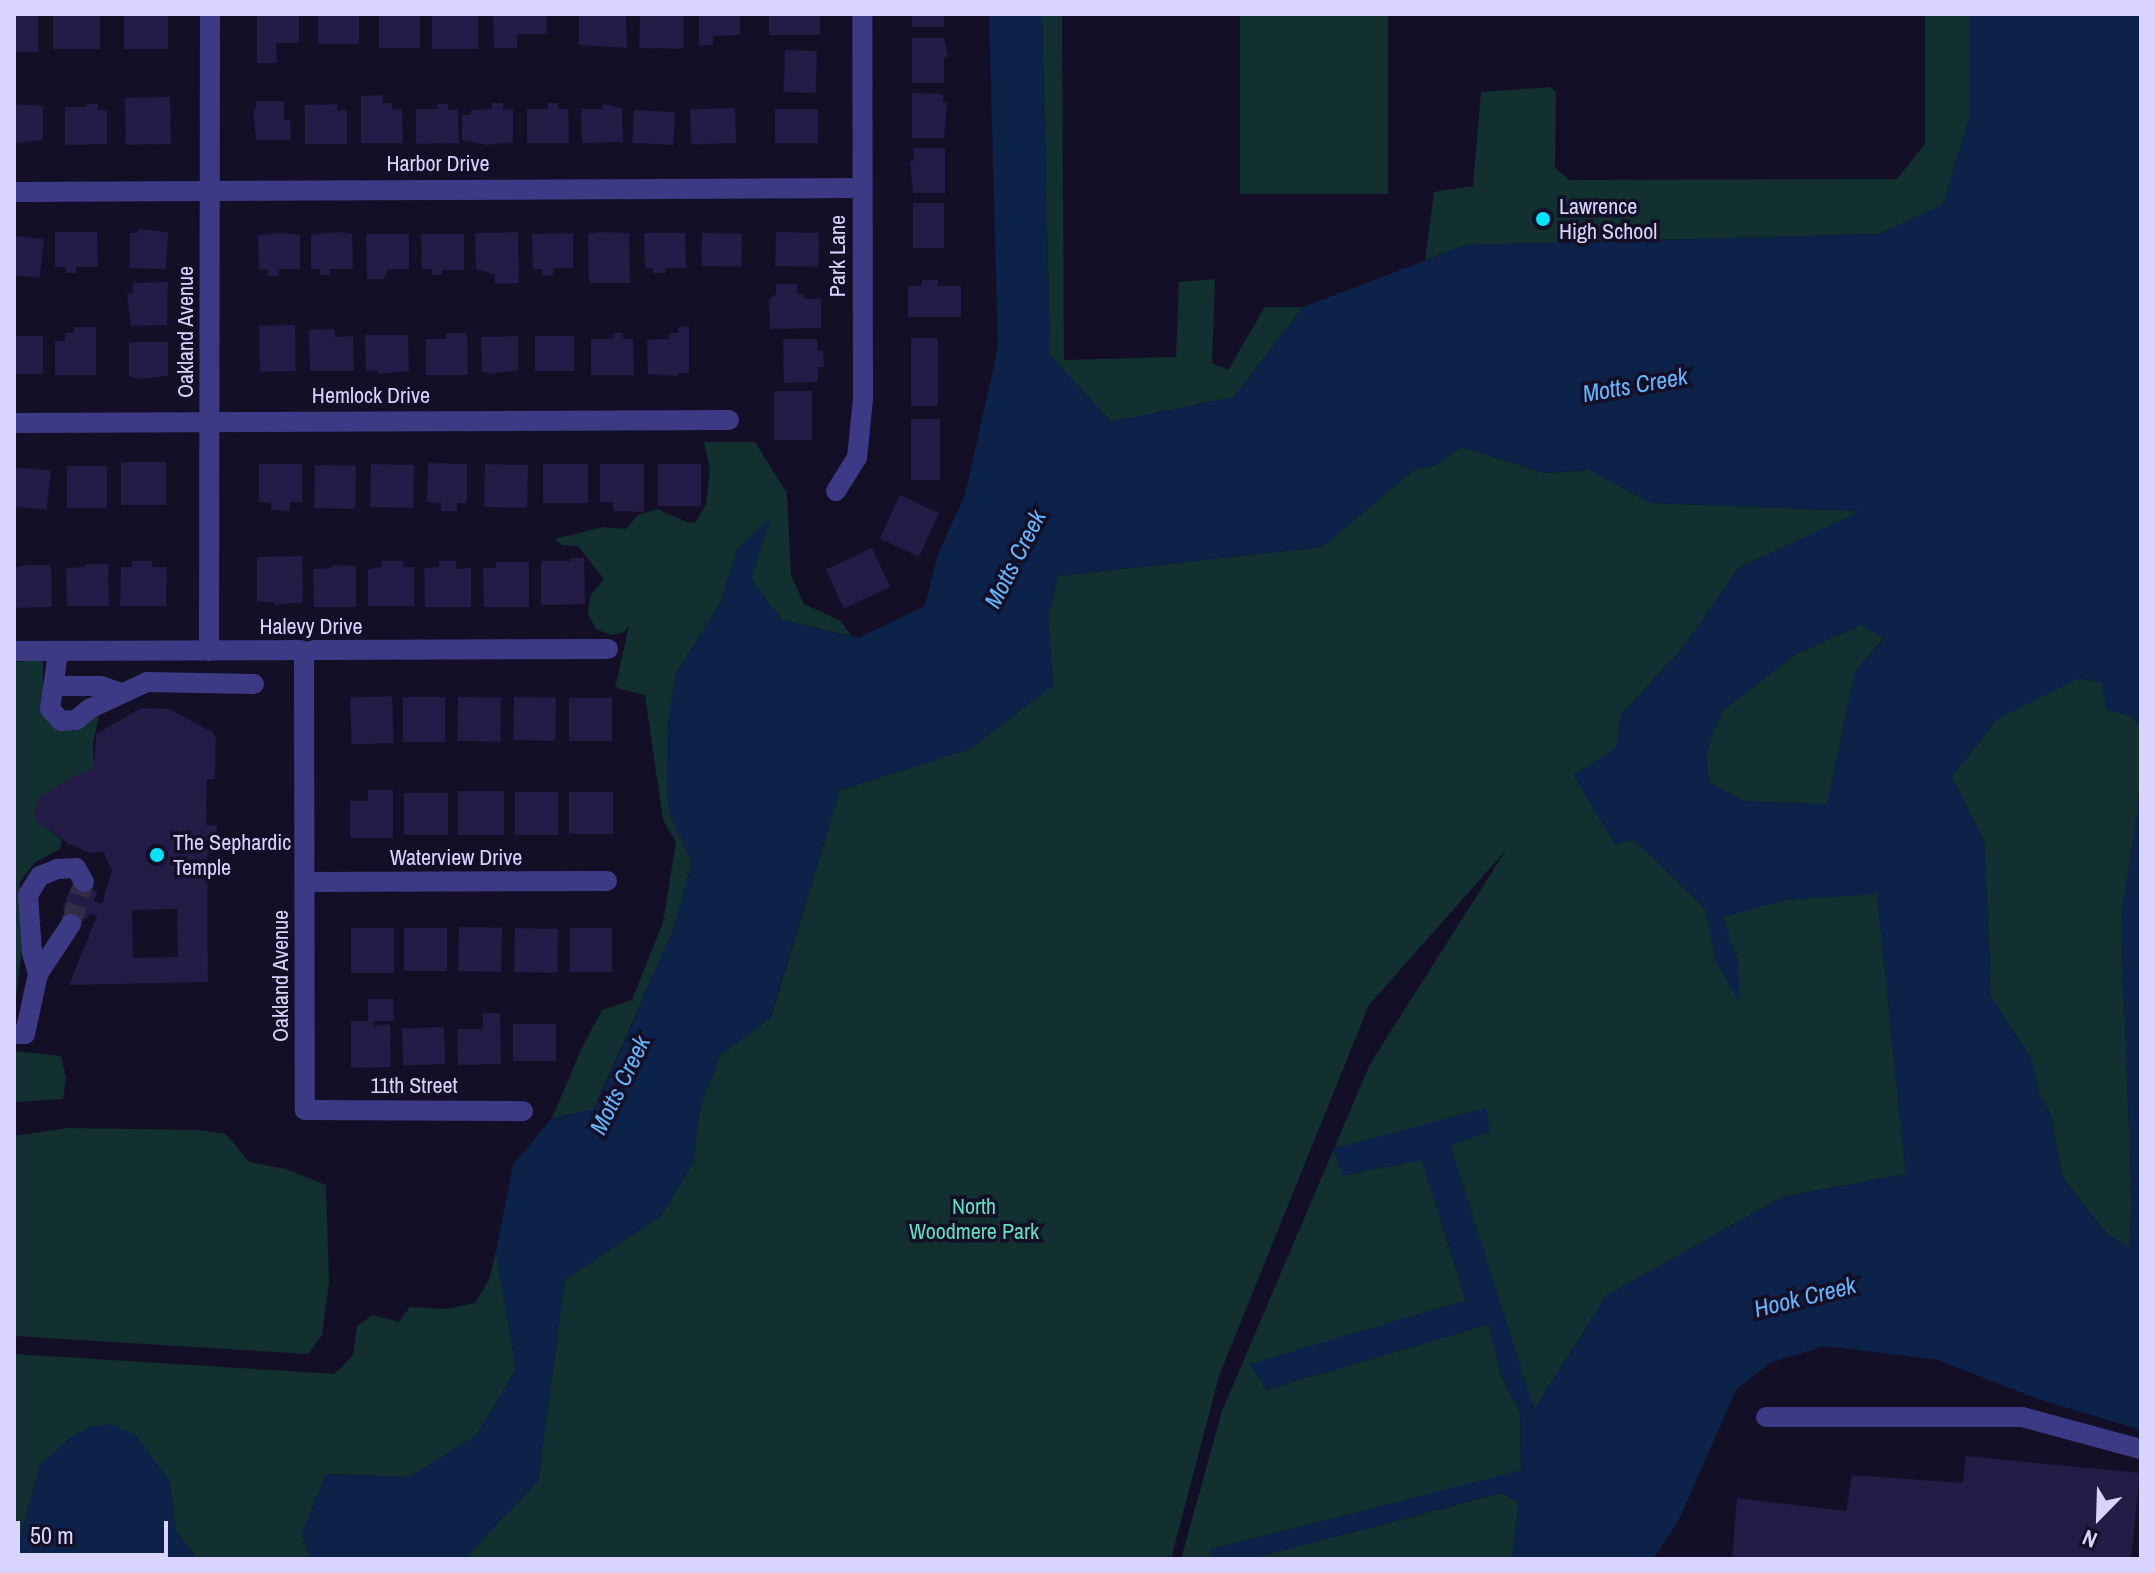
<!DOCTYPE html>
<style>
body{margin:0}
#map{position:relative;width:2155px;height:1573px;overflow:hidden;background:#130f26;font-family:"Archivo Narrow",sans-serif}
div>[style]{position:absolute}
.green>*{inset:0;background:#12302f;transform-origin:0 0}
.water>*{inset:0;background:#0c2248}
.building>*{inset:0;background:#241b47;transform-origin:0 0}
.minor-tunnel>*{height:20px;margin-top:-10px;transform-origin:0;background:repeating-linear-gradient(90deg,#312d47 0 20px,transparent 0 30px)}
.minor>*{height:20px;margin:-10px;padding:0 10px;transform-origin:10px;border-radius:10px;background:#3d3a85}
.dots>*{width:22px;height:22px;translate:-50% -50%;box-sizing:border-box;border:4px solid #130f26;border-radius:50%}
span{translate:-50% -50%;white-space:nowrap;text-align:center;line-height:1.15;-webkit-text-stroke:7px #130f26;paint-order:stroke}
.street-label{font-size:22px;color:#d9d4ff}
.poi-label{font-size:22px;color:#d9d4ff}
.left{translate:0 -50%;text-align:left}
.park-label{font-size:22px;color:#5fe0c0}
.water-label{font-size:24px;color:#62b6ff;font-style:italic}
.frame{position:absolute;inset:0;border:16px solid #d9d4ff;pointer-events:none}
.north{position:absolute;left:2059px;top:1477px;width:80px;height:80px;-webkit-text-stroke:6px #130f26;paint-order:stroke;rotate:203deg;font-size:22px;font-weight:700;line-height:32px;text-align:center;color:#d9d4ff}
.north::after{content:'';display:block;margin:auto;width:28px;height:36px;background:#d9d4ff;clip-path:polygon(50% 0,100% 100%,50% 72%,0 100%)}
.scale{position:absolute;left:16px;top:1521px;width:152px;height:36px;box-sizing:border-box;border:4px solid #d9d4ff;border-top:0;padding-left:10px;font-size:24px;line-height:28px;white-space:nowrap;color:#d9d4ff;-webkit-text-stroke:6px #130f26;paint-order:stroke}
</style>
<div id="map">
<div class="green">
<i style="clip-path:polygon(1042px 14px,1062px 14px,1064px 360px,1176px 357px,1179px 282px,1215px 279px,1212px 363px,1228px 370px,1265px 307px,1303px 307px,1234px 397px,1111px 422px,1050px 355px)"></i>
<i style="left:1240px;top:14px;width:148px;height:180px"></i>
<i style="clip-path:polygon(1925px 14px,1970px 14px,1970px 115px,1943px 205px,1879px 234px,1466px 245px,1425px 260px,1434px 192px,1473px 186px,1481px 92px,1550px 87px,1556px 92px,1555px 168px,1570px 180px,1897px 179px,1925px 144px)"></i>
<i style="clip-path:polygon(704px 442px,755px 442px,787px 493px,791px 575px,804px 604px,841px 621px,851px 636px,782px 620px,751px 579px,770px 519px,737px 550px,720px 604px,676px 673px,692px 863px,673px 930px,594px 1109px,552px 1118px,581px 1050px,602px 1010px,632px 1000px,663px 922px,676px 842px,663px 820px,645px 695px,615px 688px,629px 626px,624px 632px,611px 635px,596px 629px,588px 614px,590px 596px,604px 579px,578px 546px,562px 545px,554px 539px,604px 527px,626px 529px,638px 515px,657px 509px,689px 523px,696px 522px,706px 504px,710px 469px)"></i>
<i style="clip-path:polygon(1461px 447px,1545px 473px,1590px 470px,1651px 503px,1863px 511px,1738px 568px,1685px 645px,1621px 715px,1616px 748px,1634px 840px,1706px 909px,1716px 962px,1738px 963px,1722px 917px,1785px 900px,1877px 893px,1906px 1174px,1782px 1197px,1606px 1296px,1534px 1410px,1450px 1145px,1334px 1148px,1343px 1175px,1422px 1160px,1466px 1301px,1266px 1390px,1489px 1324px,1501px 1375px,1520px 1412px,1521px 1471px,1210px 1550px,1215px 1559px,1181px 1559px,1222px 1411px,1370px 1064px,1506px 850px,1369px 1005px,1219px 1376px,1171px 1559px,464px 1559px,538px 1481px,565px 1279px,661px 1216px,694px 1161px,699px 1111px,720px 1055px,771px 1017px,840px 790px,970px 749px,1053px 685px,1048px 617px,1058px 576px,1322px 547px,1415px 469px,1436px 465px)"></i>
<i style="clip-path:polygon(1861px 625px,1884px 637px,1855px 672px,1827px 805px,1744px 801px,1708px 782px,1706px 753px,1722px 711px,1796px 654px)"></i>
<i style="clip-path:polygon(43px 660px,43px 710px,61px 728px,73px 731px,99px 715px,93px 744px,94px 769px,70px 778px,37px 800px,36px 820px,62px 840px,60px 849px,34px 863px,20px 882px,22px 949px,14px 1013px,14px 662px)"></i>
<i style="clip-path:polygon(2078px 678px,2102px 683px,2107px 710px,2132px 716px,2141px 726px,2138px 815px,2121px 918px,2132px 1204px,2129px 1248px,2107px 1234px,2062px 1176px,2051px 1115px,2039px 1094px,2032px 1060px,1991px 997px,1984px 840px,1952px 776px,1997px 719px)"></i>
<i style="clip-path:polygon(14px 1051px,61px 1056px,66px 1078px,63px 1099px,14px 1102px)"></i>
<i style="clip-path:polygon(68px 1128px,199px 1130px,226px 1134px,249px 1162px,286px 1169px,326px 1185px,329px 1283px,322px 1335px,308px 1354px,14px 1336px,14px 1136px)"></i>
<i style="clip-path:polygon(496px 1251px,516px 1369px,477px 1435px,410px 1477px,326px 1474px,302px 1533px,311px 1559px,198px 1559px,176px 1531px,169px 1480px,40px 1465px,21px 1535px,14px 1537px,14px 1354px,335px 1374px,353px 1355px,357px 1326px,373px 1315px,399px 1322px,410px 1307px,446px 1309px,475px 1303px,489px 1280px)"></i>
<i style="clip-path:polygon(1502px 1493px,1519px 1503px,1512px 1559px,1250px 1559px)"></i>
</div>
<div class="water">
<i style="clip-path:polygon(evenodd,989px 14px,1042px 14px,1050px 355px,1111px 422px,1234px 397px,1303px 307px,1466px 245px,1879px 234px,1943px 204px,1970px 115px,1970px 14px,2141px 14px,2141px 726px,2132px 716px,2106px 710px,2102px 683px,2078px 678px,1997px 719px,1952px 776px,1984px 840px,1991px 997px,2032px 1060px,2039px 1094px,2051px 1115px,2062px 1176px,2107px 1234px,2129px 1247px,2132px 1204px,2121px 918px,2141px 785px,2141px 1430px,2038px 1399px,1938px 1360px,1824px 1346px,1770px 1363px,1736px 1390px,1678px 1522px,1653px 1559px,1512px 1559px,1519px 1503px,1501px 1493px,1250px 1559px,1215px 1559px,1209px 1550px,1521px 1470px,1520px 1412px,1501px 1375px,1489px 1324px,1266px 1390px,1250px 1364px,1466px 1300px,1422px 1160px,1343px 1176px,1333px 1149px,1486px 1108px,1490px 1132px,1450px 1145px,1534px 1409px,1606px 1296px,1782px 1197px,1906px 1174px,1877px 894px,1785px 900px,1723px 917px,1738px 963px,1740px 1003px,1716px 962px,1706px 909px,1634px 840px,1615px 845px,1573px 775px,1616px 748px,1621px 715px,1685px 645px,1738px 568px,1861px 511px,1651px 503px,1590px 470px,1545px 473px,1461px 447px,1436px 465px,1415px 469px,1322px 547px,1058px 576px,1048px 617px,1053px 685px,970px 749px,840px 790px,770px 1018px,720px 1055px,699px 1111px,694px 1161px,661px 1216px,565px 1279px,538px 1481px,464px 1559px,311px 1559px,302px 1533px,326px 1474px,410px 1477px,476px 1435px,516px 1370px,496px 1251px,513px 1165px,552px 1118px,595px 1109px,673px 930px,692px 863px,668px 810px,667px 725px,676px 673px,720px 604px,737px 550px,771px 517px,751px 579px,782px 620px,858px 638px,925px 606px,938px 554px,965px 495px,998px 347px,989px 14px,1861px 625px,1884px 638px,1855px 672px,1827px 804px,1744px 801px,1708px 782px,1706px 753px,1722px 711px,1796px 654px,1861px 625px)"></i>
<i style="clip-path:polygon(110px 1424px,136px 1435px,169px 1480px,176px 1531px,198px 1559px,14px 1559px,14px 1537px,21px 1535px,40px 1465px,69px 1438px,90px 1427px)"></i>
</div>
<div class="building">
<i style="left:14px;top:14px;width:24px;height:38px"></i>
<i style="left:53px;top:14px;width:47px;height:35px"></i>
<i style="left:124px;top:14px;width:44px;height:35px"></i>
<i style="clip-path:polygon(257px 14px,299px 14px,299px 43px,276px 43px,277px 63px,257px 63px)"></i>
<i style="left:318px;top:14px;width:41px;height:30px"></i>
<i style="left:379px;top:14px;width:41px;height:34px"></i>
<i style="left:432px;top:14px;width:46px;height:35px"></i>
<i style="clip-path:polygon(493px 14px,546px 14px,547px 34px,517px 34px,517px 48px,494px 48px)"></i>
<i style="clip-path:polygon(603px 14px,626px 14px,627px 48px,579px 45px,579px 15px)"></i>
<i style="left:640px;top:14px;width:44px;height:34px;rotate:1deg"></i>
<i style="clip-path:polygon(699px 14px,740px 14px,740px 35px,713px 36px,713px 45px,699px 45px)"></i>
<i style="left:769px;top:14px;width:51px;height:21px"></i>
<i style="left:912px;top:14px;width:32px;height:13px"></i>
<i style="clip-path:polygon(912px 38px,944px 38px,948px 57px,944px 58px,944px 83px,912px 83px)"></i>
<i style="left:785px;top:50px;width:32px;height:42px;rotate:2deg"></i>
<i style="clip-path:polygon(912px 93px,943px 94px,943px 102px,947px 102px,944px 138px,912px 138px)"></i>
<i style="clip-path:polygon(383px 95px,383px 103px,392px 103px,392px 110px,402px 109px,403px 143px,361px 143px,361px 96px)"></i>
<i style="left:170px;top:97px;width:47px;height:45px;rotate:89deg"></i>
<i style="clip-path:polygon(256px 101px,284px 101px,284px 120px,290px 120px,291px 140px,256px 140px,253px 109px,256px 109px)"></i>
<i style="clip-path:polygon(492px 103px,503px 103px,503px 110px,513px 109px,513px 142px,487px 145px,462px 140px,462px 115px,471px 115px,471px 110px,492px 109px)"></i>
<i style="clip-path:polygon(548px 103px,558px 103px,558px 109px,568px 109px,569px 143px,527px 143px,527px 109px,548px 109px)"></i>
<i style="clip-path:polygon(14px 104px,43px 106px,43px 140px,15px 143px)"></i>
<i style="clip-path:polygon(87px 104px,98px 104px,98px 110px,107px 110px,107px 144px,65px 145px,65px 107px,87px 107px)"></i>
<i style="clip-path:polygon(337px 104px,337px 111px,347px 110px,347px 144px,305px 144px,305px 105px)"></i>
<i style="clip-path:polygon(437px 104px,448px 104px,448px 110px,458px 110px,459px 143px,416px 144px,416px 109px,438px 109px)"></i>
<i style="clip-path:polygon(603px 104px,622px 108px,623px 142px,582px 143px,581px 109px,603px 109px)"></i>
<i style="left:735px;top:108px;width:35px;height:45px;rotate:88deg"></i>
<i style="left:775px;top:109px;width:43px;height:34px"></i>
<i style="left:634px;top:110px;width:41px;height:33px;rotate:3deg"></i>
<i style="clip-path:polygon(914px 148px,945px 148px,945px 193px,913px 193px,910px 161px,914px 161px)"></i>
<i style="left:913px;top:203px;width:31px;height:45px"></i>
<i style="clip-path:polygon(138px 229px,168px 232px,166px 269px,130px 268px,130px 233px,138px 233px)"></i>
<i style="clip-path:polygon(55px 232px,97px 232px,98px 267px,76px 267px,76px 273px,66px 273px,66px 267px,55px 267px)"></i>
<i style="clip-path:polygon(338px 232px,352px 234px,353px 269px,330px 269px,331px 275px,320px 275px,320px 269px,311px 269px,311px 235px)"></i>
<i style="clip-path:polygon(518px 232px,519px 283px,495px 284px,495px 275px,476px 269px,475px 233px)"></i>
<i style="clip-path:polygon(601px 232px,629px 233px,630px 283px,589px 283px,588px 234px)"></i>
<i style="left:776px;top:232px;width:43px;height:34px;rotate:1deg"></i>
<i style="clip-path:polygon(284px 233px,300px 235px,300px 269px,279px 269px,279px 276px,268px 276px,268px 269px,259px 269px,258px 235px)"></i>
<i style="clip-path:polygon(573px 233px,573px 268px,553px 268px,553px 275px,542px 276px,542px 269px,533px 269px,532px 234px)"></i>
<i style="clip-path:polygon(644px 233px,685px 233px,686px 268px,665px 268px,665px 273px,653px 273px,653px 268px,645px 268px)"></i>
<i style="left:702px;top:233px;width:40px;height:33px;rotate:1deg"></i>
<i style="clip-path:polygon(366px 234px,409px 234px,409px 269px,388px 269px,384px 279px,367px 279px)"></i>
<i style="clip-path:polygon(421px 234px,464px 234px,464px 270px,442px 270px,442px 275px,432px 275px,432px 269px,422px 269px)"></i>
<i style="left:15px;top:236px;width:29px;height:39px;rotate:6deg"></i>
<i style="clip-path:polygon(922px 280px,938px 280px,938px 286px,961px 286px,961px 317px,908px 317px,908px 286px,922px 286px)"></i>
<i style="clip-path:polygon(168px 282px,167px 325px,131px 326px,127px 293px,133px 293px,133px 283px)"></i>
<i style="clip-path:polygon(776px 284px,797px 284px,797px 294px,804px 294px,804px 299px,821px 299px,821px 328px,770px 329px,769px 299px,776px 294px)"></i>
<i style="left:295px;top:325px;width:46px;height:36px;rotate:89deg"></i>
<i style="clip-path:polygon(689px 326px,689px 373px,678px 373px,678px 376px,648px 374px,647px 340px,669px 339px,669px 333px,678px 333px,678px 327px)"></i>
<i style="clip-path:polygon(74px 327px,96px 327px,96px 375px,55px 375px,55px 341px,65px 341px,65px 333px,74px 333px)"></i>
<i style="clip-path:polygon(334px 329px,335px 337px,353px 336px,354px 371px,310px 371px,309px 330px)"></i>
<i style="clip-path:polygon(446px 333px,467px 333px,468px 375px,426px 375px,426px 339px,446px 339px)"></i>
<i style="clip-path:polygon(613px 333px,623px 333px,623px 339px,633px 339px,634px 375px,591px 375px,591px 339px,613px 339px)"></i>
<i style="clip-path:polygon(365px 335px,408px 335px,409px 371px,378px 374px,378px 370px,366px 371px)"></i>
<i style="left:14px;top:336px;width:29px;height:38px"></i>
<i style="clip-path:polygon(518px 336px,518px 370px,489px 374px,482px 371px,481px 337px)"></i>
<i style="left:535px;top:336px;width:39px;height:35px"></i>
<i style="left:911px;top:338px;width:27px;height:68px"></i>
<i style="clip-path:polygon(783px 339px,817px 339px,818px 351px,823px 350px,824px 367px,818px 367px,818px 382px,784px 383px)"></i>
<i style="clip-path:polygon(129px 342px,168px 342px,168px 376px,138px 379px,129px 376px)"></i>
<i style="left:774px;top:391px;width:38px;height:49px"></i>
<i style="left:911px;top:419px;width:29px;height:61px"></i>
<i style="left:121px;top:462px;width:45px;height:43px"></i>
<i style="clip-path:polygon(428px 463px,467px 464px,467px 503px,457px 503px,457px 511px,441px 511px,441px 503px,427px 502px)"></i>
<i style="clip-path:polygon(259px 464px,302px 464px,302px 502px,290px 502px,290px 511px,271px 510px,271px 502px,259px 502px)"></i>
<i style="left:371px;top:464px;width:43px;height:43px;rotate:1deg"></i>
<i style="left:485px;top:464px;width:43px;height:43px;rotate:1deg"></i>
<i style="left:543px;top:464px;width:45px;height:39px"></i>
<i style="clip-path:polygon(600px 464px,644px 464px,644px 512px,613px 511px,613px 502px,600px 502px)"></i>
<i style="left:658px;top:464px;width:43px;height:42px"></i>
<i style="left:315px;top:465px;width:41px;height:43px;rotate:1deg"></i>
<i style="left:67px;top:466px;width:40px;height:42px"></i>
<i style="left:14px;top:467px;width:37px;height:39px;rotate:6deg"></i>
<i style="left:900px;top:495px;width:43px;height:48px;rotate:25deg"></i>
<i style="left:872px;top:548px;width:43px;height:51px;rotate:65deg"></i>
<i style="clip-path:polygon(302px 556px,303px 602px,274px 605px,274px 602px,257px 602px,257px 557px)"></i>
<i style="clip-path:polygon(571px 558px,584px 558px,585px 604px,541px 605px,541px 561px,571px 561px)"></i>
<i style="clip-path:polygon(132px 561px,152px 561px,152px 567px,167px 567px,166px 606px,120px 606px,121px 567px,132px 567px)"></i>
<i style="clip-path:polygon(381px 561px,403px 561px,403px 567px,414px 567px,414px 606px,368px 606px,368px 569px,382px 567px)"></i>
<i style="clip-path:polygon(439px 561px,456px 561px,456px 569px,471px 568px,471px 607px,425px 607px,424px 568px,439px 567px)"></i>
<i style="clip-path:polygon(496px 562px,529px 562px,529px 607px,484px 607px,483px 568px,496px 568px)"></i>
<i style="clip-path:polygon(85px 564px,108px 564px,109px 606px,67px 606px,66px 568px,85px 567px)"></i>
<i style="clip-path:polygon(28px 565px,51px 565px,52px 607px,14px 608px,14px 568px)"></i>
<i style="clip-path:polygon(332px 565px,356px 566px,356px 607px,314px 607px,313px 569px,332px 568px)"></i>
<i style="left:392px;top:696px;width:47px;height:42px;rotate:88deg"></i>
<i style="left:403px;top:697px;width:42px;height:45px"></i>
<i style="left:458px;top:697px;width:43px;height:44px;rotate:1deg"></i>
<i style="left:514px;top:697px;width:42px;height:43px;rotate:1deg"></i>
<i style="left:569px;top:698px;width:43px;height:43px"></i>
<i style="clip-path:polygon(evenodd,141px 708px,169px 709px,212px 732px,216px 738px,215px 779px,207px 779px,206px 825px,217px 826px,217px 852px,207px 853px,208px 982px,69px 985px,97px 916px,90px 913px,86px 920px,62px 910px,73px 882px,98px 892px,94px 901px,102px 904px,112px 870px,103px 852px,90px 853px,69px 844px,36px 820px,37px 800px,70px 778px,94px 769px,96px 734px,141px 708px,177px 909px,178px 957px,133px 958px,132px 910px,177px 909px)"></i>
<i style="clip-path:polygon(368px 790px,393px 790px,393px 838px,350px 838px,350px 801px,368px 801px)"></i>
<i style="left:458px;top:791px;width:46px;height:44px"></i>
<i style="left:515px;top:792px;width:43px;height:43px"></i>
<i style="left:569px;top:792px;width:44px;height:42px"></i>
<i style="left:404px;top:793px;width:44px;height:42px"></i>
<i style="left:459px;top:927px;width:43px;height:44px;rotate:1deg"></i>
<i style="left:351px;top:928px;width:43px;height:45px"></i>
<i style="left:404px;top:928px;width:43px;height:43px"></i>
<i style="left:515px;top:928px;width:43px;height:44px;rotate:1deg"></i>
<i style="left:570px;top:928px;width:42px;height:44px"></i>
<i style="clip-path:polygon(368px 999px,393px 999px,394px 1021px,373px 1021px,373px 1027px,390px 1024px,391px 1067px,351px 1068px,351px 1021px,368px 1021px)"></i>
<i style="clip-path:polygon(483px 1013px,500px 1013px,501px 1064px,458px 1065px,457px 1029px,483px 1029px)"></i>
<i style="left:556px;top:1024px;width:37px;height:43px;rotate:90deg"></i>
<i style="left:444px;top:1027px;width:37px;height:42px;rotate:88deg"></i>
<i style="clip-path:polygon(1966px 1456px,2140px 1473px,2131px 1559px,1732px 1559px,1737px 1498px,1846px 1511px,1852px 1475px,1963px 1483px)"></i>
</div>
<div class="minor-tunnel">
<i style="left:71px;top:924px;width:44px;rotate:-72.8deg"></i>
</div>
<div class="minor">
<i style="left:14px;top:192px;width:848px;rotate:-0.27deg"></i>
<i style="left:14px;top:423px;width:715px;rotate:-0.24deg"></i>
<i style="left:836px;top:491px;width:39px;rotate:-58deg"></i>
<i style="left:857px;top:458px;width:59px;rotate:-84.2deg"></i>
<i style="left:863px;top:399px;width:385px;rotate:-90.1deg"></i>
<i style="left:14px;top:651px;width:594px;rotate:-0.19deg"></i>
<i style="left:54px;top:651px;width:9px;rotate:72deg"></i>
<i style="left:57px;top:660px;width:49px;rotate:98.1deg"></i>
<i style="left:50px;top:709px;width:16px;rotate:47deg"></i>
<i style="left:61px;top:721px;width:15px;rotate:-4deg"></i>
<i style="left:76px;top:720px;width:17px;rotate:-40deg"></i>
<i style="left:89px;top:709px;width:64px;rotate:-25deg"></i>
<i style="left:147px;top:682px;width:107px;rotate:1.1deg"></i>
<i style="left:209px;top:651px;width:637px;rotate:-89.91deg"></i>
<i style="left:304px;top:651px;width:459px;rotate:89.9deg"></i>
<i style="left:305px;top:1110px;width:218px;rotate:0.3deg"></i>
<i style="left:53px;top:686px;width:48px"></i>
<i style="left:101px;top:686px;width:21px;rotate:19deg"></i>
<i style="left:305px;top:882px;width:302px;rotate:-0.2deg"></i>
<i style="left:38px;top:974px;width:22px;rotate:-106deg"></i>
<i style="left:32px;top:953px;width:58px;rotate:-93.9deg"></i>
<i style="left:28px;top:895px;width:22px;rotate:-58deg"></i>
<i style="left:40px;top:876px;width:18px;rotate:-22deg"></i>
<i style="left:57px;top:869px;width:19px;rotate:-3deg"></i>
<i style="left:76px;top:868px;width:16px;rotate:60deg"></i>
<i style="left:14px;top:1034px;width:11px"></i>
<i style="left:25px;top:1034px;width:61px;rotate:-77.8deg"></i>
<i style="left:38px;top:974px;width:60px;rotate:-56.6deg"></i>
<i style="left:1766px;top:1417px;width:256px"></i>
<i style="left:2022px;top:1417px;width:123px;rotate:15.1deg"></i>
</div>
<div class="dots">
<i style="left:1543px;top:219px;background:#00e5ff"></i>
<i style="left:157px;top:855px;background:#00e5ff"></i>
</div>
<div class="street-label">
<span style="left:438px;top:164px">Harbor Drive</span>
<span style="left:838px;top:256px;rotate:-90deg">Park Lane</span>
<span style="left:186px;top:332px;rotate:-90deg">Oakland Avenue</span>
<span style="left:371px;top:396px">Hemlock Drive</span>
<span style="left:311px;top:627px">Halevy Drive</span>
<span style="left:456px;top:858px">Waterview Drive</span>
<span style="left:281px;top:976px;rotate:-90deg">Oakland Avenue</span>
<span style="left:414px;top:1086px">11th Street</span>
</div>
<div class="poi-label">
<span class="left" style="left:1559px;top:219px">Lawrence<br>High School</span>
<span class="left" style="left:173px;top:855px">The Sephardic<br>Temple</span>
</div>
<div class="park-label">
<span style="left:974px;top:1219px">North<br>Woodmere Park</span>
</div>
<div class="water-label">
<span style="left:1635px;top:385px;rotate:-10deg">Motts Creek</span>
<span style="left:1015px;top:559px;rotate:-63deg">Motts Creek</span>
<span style="left:620px;top:1085px;rotate:-64deg">Motts Creek</span>
<span style="left:1805px;top:1297px;rotate:-14deg">Hook Creek</span>
</div>
<div class="frame"></div>
<div class="north">N</div>
<div class="scale">50 m</div>
</div>
